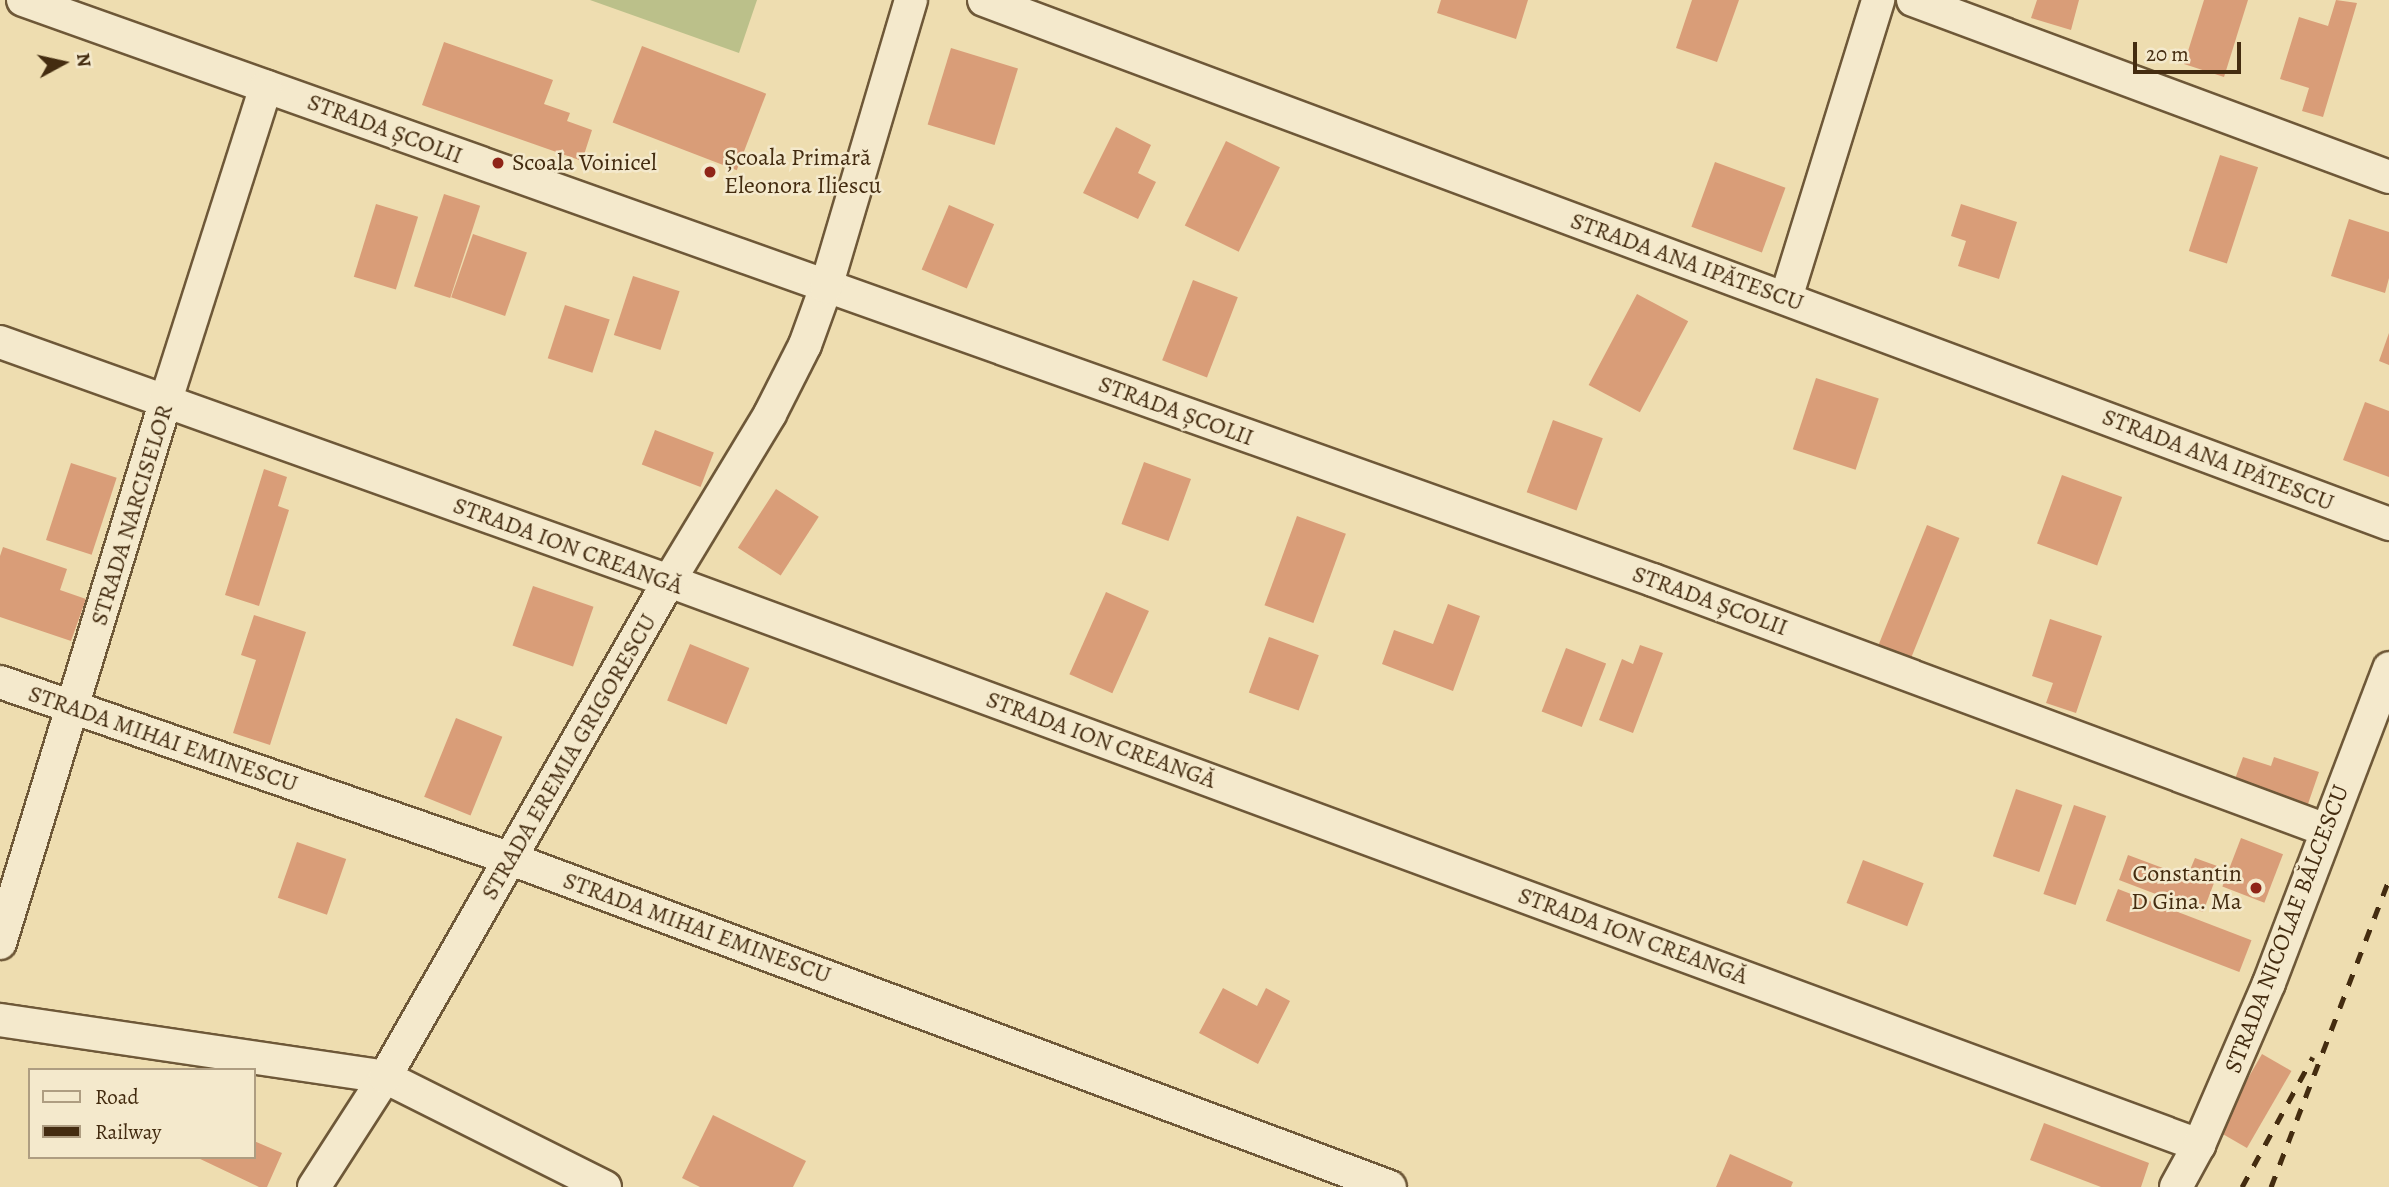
<!DOCTYPE html>
<meta charset="utf-8">
<style>
body{margin:0}
#map{position:relative;width:2389px;height:1187px;overflow:hidden;background:#eeddb0;font-family:Alegreya,serif}
div>[style]{position:absolute}
.green>*{inset:0;background:#bbc08a}
.building>*{inset:0;background:#d99d78;transform-origin:0 0}
.roads{filter:drop-shadow(2px 0 #6e5838) drop-shadow(-2px 0 #6e5838) drop-shadow(0 2px #6e5838) drop-shadow(0 -2px #6e5838)}
.minor>*{height:32px;margin:-16px;padding:0 16px;transform-origin:16px;border-radius:16px;background:#f4e9cc}
.rail>*{height:5px;margin-top:-2.5px;transform-origin:0;background:repeating-linear-gradient(90deg,#442c10 0 12px,transparent 0 24px)}
.dots>*{width:19px;height:19px;translate:-50% -50%;box-sizing:border-box;border:4px solid #f4e9cc;border-radius:50%}
span{translate:-50% -50%;white-space:nowrap;text-align:center;line-height:1.15;-webkit-text-stroke:5px #f4e9cc;paint-order:stroke}
.street-label{font-size:24px;color:#442c10}
.poi-label{font-size:24px;color:#442c10}
.left{translate:0 -50%;text-align:left}
.right{translate:-100% -50%;text-align:right}
.legend{position:absolute;left:28px;top:1068px;width:228px;height:91px;box-sizing:border-box;background:#f4e9cc;border:2px solid #ae9d81;margin:0;padding:9px 12px;list-style:none;font-size:21px;color:#442c10}
.legend li{display:flex;align-items:center;gap:14px;height:35px}
.legend b{width:35px;border:2px solid #ae9d81}
.north{position:absolute;left:28px;top:28px;width:70px;height:70px;-webkit-text-stroke:5px #f4e9cc;paint-order:stroke;rotate:82deg;font-size:19px;font-weight:700;line-height:28px;text-align:center;color:#442c10}
.north::after{content:'';display:block;margin:auto;width:24px;height:32px;background:#442c10;clip-path:polygon(50% 0,100% 100%,50% 72%,0 100%)}
.scale{position:absolute;left:2133px;top:42px;width:108px;height:32px;box-sizing:border-box;border:4px solid #442c10;border-top:0;padding-left:9px;font-size:21px;line-height:24px;white-space:nowrap;color:#442c10;-webkit-text-stroke:5px #f4e9cc;paint-order:stroke}
</style>
<div id="map">
<div class="green">
<i style="clip-path:polygon(590px 0,757px 0,739px 53px)"></i>
</div>
<div class="building">
<i style="clip-path:polygon(1441px 0,1528px 0,1516px 39px,1437px 13px)"></i>
<i style="clip-path:polygon(1692px 0,1739px 0,1717px 62px,1676px 48px)"></i>
<i style="clip-path:polygon(2037px 0,2079px 0,2071px 30px,2031px 18px)"></i>
<i style="clip-path:polygon(2204px 0,2248px 0,2224px 77px,2184px 64px)"></i>
<i style="clip-path:polygon(2336px 0,2357px 3px,2323px 117px,2302px 111px,2309px 88px,2280px 79px,2299px 17px,2328px 26px)"></i>
<i style="clip-path:polygon(444px 42px,553px 80px,544px 104px,570px 113px,567px 121px,592px 130px,582px 161px,422px 105px)"></i>
<i style="left:642px;top:46px;width:133px;height:82px;rotate:21deg"></i>
<i style="left:951px;top:48px;width:70px;height:80px;rotate:17deg"></i>
<i style="clip-path:polygon(1116px 127px,1151px 145px,1138px 173px,1156px 182px,1138px 219px,1083px 193px)"></i>
<i style="left:1226px;top:141px;width:60px;height:94px;rotate:26deg"></i>
<i style="left:2220px;top:155px;width:40px;height:101px;rotate:18deg"></i>
<i style="left:1715px;top:162px;width:75px;height:69px;rotate:20deg"></i>
<i style="left:444px;top:194px;width:38px;height:97px;rotate:18deg"></i>
<i style="left:376px;top:204px;width:44px;height:76px;rotate:17deg"></i>
<i style="clip-path:polygon(1961px 204px,2017px 222px,1999px 279px,1958px 266px,1966px 241px,1951px 236px)"></i>
<i style="left:949px;top:205px;width:49px;height:70px;rotate:23deg"></i>
<i style="clip-path:polygon(2349px 219px,2389px 232px,2389px 278px,2385px 293px,2331px 276px)"></i>
<i style="left:473px;top:234px;width:57px;height:67px;rotate:19deg"></i>
<i style="left:633px;top:276px;width:49px;height:62px;rotate:18deg"></i>
<i style="left:1193px;top:280px;width:48px;height:86px;rotate:21deg"></i>
<i style="left:1637px;top:294px;width:58px;height:103px;rotate:28deg"></i>
<i style="left:565px;top:305px;width:47px;height:56px;rotate:18deg"></i>
<i style="clip-path:polygon(2389px 333px,2389px 365px,2379px 361px)"></i>
<i style="left:1816px;top:378px;width:66px;height:75px;rotate:18deg"></i>
<i style="clip-path:polygon(2365px 402px,2389px 411px,2389px 477px,2343px 460px)"></i>
<i style="left:1553px;top:420px;width:53px;height:77px;rotate:20deg"></i>
<i style="left:655px;top:430px;width:63px;height:37px;rotate:21deg"></i>
<i style="left:1144px;top:462px;width:50px;height:66px;rotate:20deg"></i>
<i style="left:71px;top:463px;width:48px;height:81px;rotate:18deg"></i>
<i style="clip-path:polygon(264px 469px,287px 477px,278px 506px,289px 510px,259px 606px,225px 595px)"></i>
<i style="left:2062px;top:475px;width:64px;height:73px;rotate:20deg"></i>
<i style="left:776px;top:489px;width:51px;height:70px;rotate:33deg"></i>
<i style="left:1297px;top:516px;width:52px;height:95px;rotate:20deg"></i>
<i style="left:1927px;top:525px;width:35px;height:130px;rotate:22deg"></i>
<i style="clip-path:polygon(3px 547px,67px 569px,60px 590px,86px 599px,71px 641px,0 617px,0 556px)"></i>
<i style="left:533px;top:586px;width:64px;height:63px;rotate:19deg"></i>
<i style="left:1106px;top:592px;width:47px;height:90px;rotate:24deg"></i>
<i style="clip-path:polygon(1448px 604px,1480px 616px,1453px 691px,1382px 664px,1394px 630px,1433px 644px)"></i>
<i style="clip-path:polygon(254px 615px,306px 632px,270px 745px,233px 733px,256px 660px,241px 655px)"></i>
<i style="clip-path:polygon(2050px 619px,2102px 636px,2076px 713px,2046px 703px,2053px 683px,2032px 676px)"></i>
<i style="left:1269px;top:637px;width:53px;height:59px;rotate:20deg"></i>
<i style="left:690px;top:644px;width:64px;height:61px;rotate:22deg"></i>
<i style="clip-path:polygon(1640px 645px,1663px 653px,1633px 733px,1599px 720px,1622px 659px,1633px 664px)"></i>
<i style="left:1566px;top:648px;width:43px;height:68px;rotate:21deg"></i>
<i style="left:456px;top:718px;width:50px;height:85px;rotate:22deg"></i>
<i style="clip-path:polygon(2243px 757px,2271px 766px,2274px 757px,2319px 772px,2308px 804px,2235px 779px)"></i>
<i style="left:2016px;top:789px;width:49px;height:71px;rotate:19deg"></i>
<i style="left:2074px;top:805px;width:34px;height:94px;rotate:19deg"></i>
<i style="left:2241px;top:838px;width:45px;height:52px;rotate:21deg"></i>
<i style="left:297px;top:842px;width:52px;height:59px;rotate:19deg"></i>
<i style="clip-path:polygon(2128px 855px,2187px 877px,2195px 858px,2220px 867px,2203px 912px,2119px 880px)"></i>
<i style="left:1863px;top:860px;width:65px;height:46px;rotate:21deg"></i>
<i style="left:2118px;top:889px;width:143px;height:34px;rotate:21deg"></i>
<i style="clip-path:polygon(1223px 988px,1257px 1006px,1266px 988px,1290px 1001px,1258px 1064px,1199px 1033px)"></i>
<i style="left:2262px;top:1054px;width:34px;height:89px;rotate:30deg"></i>
<i style="clip-path:polygon(713px 1115px,806px 1161px,793px 1187px,700px 1187px,682px 1178px)"></i>
<i style="clip-path:polygon(2044px 1123px,2149px 1163px,2141px 1187px,2101px 1187px,2030px 1160px)"></i>
<i style="clip-path:polygon(254px 1141px,282px 1153px,267px 1187px,259px 1187px,196px 1157px,254px 1157px)"></i>
<i style="clip-path:polygon(1730px 1154px,1793px 1182px,1791px 1187px,1716px 1187px)"></i>
</div>
<div class="roads">
<div class="minor">
<i style="left:23px;top:0;width:1730px;rotate:19.59deg"></i>
<i style="left:1653px;top:580px;width:718px;rotate:20.38deg"></i>
<i style="left:984px;top:0;width:1500px;rotate:20.45deg"></i>
<i style="left:1913px;top:0;width:508px;rotate:20.4deg"></i>
<i style="left:1786px;top:298px;width:312px;rotate:-72.8deg"></i>
<i style="left:0;top:342px;width:710px;rotate:19.66deg"></i>
<i style="left:669px;top:581px;width:1631px;rotate:20.24deg"></i>
<i style="left:0;top:682px;width:541px;rotate:19.11deg"></i>
<i style="left:511px;top:859px;width:938px;rotate:20.46deg"></i>
<i style="left:0;top:943px;width:565px;rotate:-73.01deg"></i>
<i style="left:165px;top:403px;width:332px;rotate:-72.3deg"></i>
<i style="left:0;top:1020px;width:389px;rotate:8.4deg"></i>
<i style="left:385px;top:1077px;width:246px;rotate:26.6deg"></i>
<i style="left:314px;top:1187px;width:131px;rotate:-57.2deg"></i>
<i style="left:385px;top:1077px;width:572px;rotate:-60.21deg"></i>
<i style="left:669px;top:581px;width:195px;rotate:-58.8deg"></i>
<i style="left:770px;top:414px;width:77px;rotate:-63.1deg"></i>
<i style="left:805px;top:345px;width:62px;rotate:-70.1deg"></i>
<i style="left:826px;top:287px;width:299px;rotate:-73.5deg"></i>
<i style="left:2176px;top:1187px;width:48px;rotate:-61.3deg"></i>
<i style="left:2199px;top:1145px;width:176px;rotate:-66.6deg"></i>
<i style="left:2269px;top:983px;width:337px;rotate:-69.1deg"></i>
</div>
</div>
<div class="rail">
<i style="left:2242px;top:1187px;width:148px;rotate:-61.4deg"></i>
<i style="left:2271px;top:1187px;width:330px;rotate:-69deg"></i>
</div>
<div class="dots">
<i style="left:498px;top:163px;background:#8f2418"></i>
<i style="left:710px;top:172px;background:#8f2418"></i>
<i style="left:2256px;top:888px;background:#8f2418"></i>
</div>
<div class="street-label">
<span style="left:385px;top:129px;rotate:20deg">STRADA ȘCOLII</span>
<span style="left:1687px;top:262px;rotate:20deg">STRADA ANA IPĂTESCU</span>
<span style="left:1176px;top:411px;rotate:20deg">STRADA ȘCOLII</span>
<span style="left:2218px;top:460px;rotate:21deg">STRADA ANA IPĂTESCU</span>
<span style="left:132px;top:515px;rotate:-73deg">STRADA NARCISELOR</span>
<span style="left:568px;top:546px;rotate:20deg">STRADA ION CREANGĂ</span>
<span style="left:1710px;top:601px;rotate:20deg">STRADA ȘCOLII</span>
<span style="left:163px;top:739px;rotate:19deg">STRADA MIHAI EMINESCU</span>
<span style="left:1101px;top:740px;rotate:20deg">STRADA ION CREANGĂ</span>
<span style="left:569px;top:757px;rotate:-60deg">STRADA EREMIA GRIGORESCU</span>
<span style="left:697px;top:928px;rotate:20deg">STRADA MIHAI EMINESCU</span>
<span style="left:2287px;top:929px;rotate:-69deg">STRADA NICOLAE BĂLCESCU</span>
<span style="left:1633px;top:936px;rotate:20deg">STRADA ION CREANGĂ</span>
</div>
<div class="poi-label">
<span class="left" style="left:724px;top:172px">Școala Primară<br>Eleonora Iliescu</span>
<span class="left" style="left:512px;top:163px">Scoala Voinicel</span>
<span class="right" style="left:2242px;top:888px">Constantin<br>D Gina. Ma</span>
</div>
<ul class="legend">
<li><b style="height:9px;background:#f4e9cc"></b>Road</li>
<li><b style="height:9px;background:#442c10"></b>Railway</li>
</ul>
<div class="north">N</div>
<div class="scale">20 m</div>
</div>
